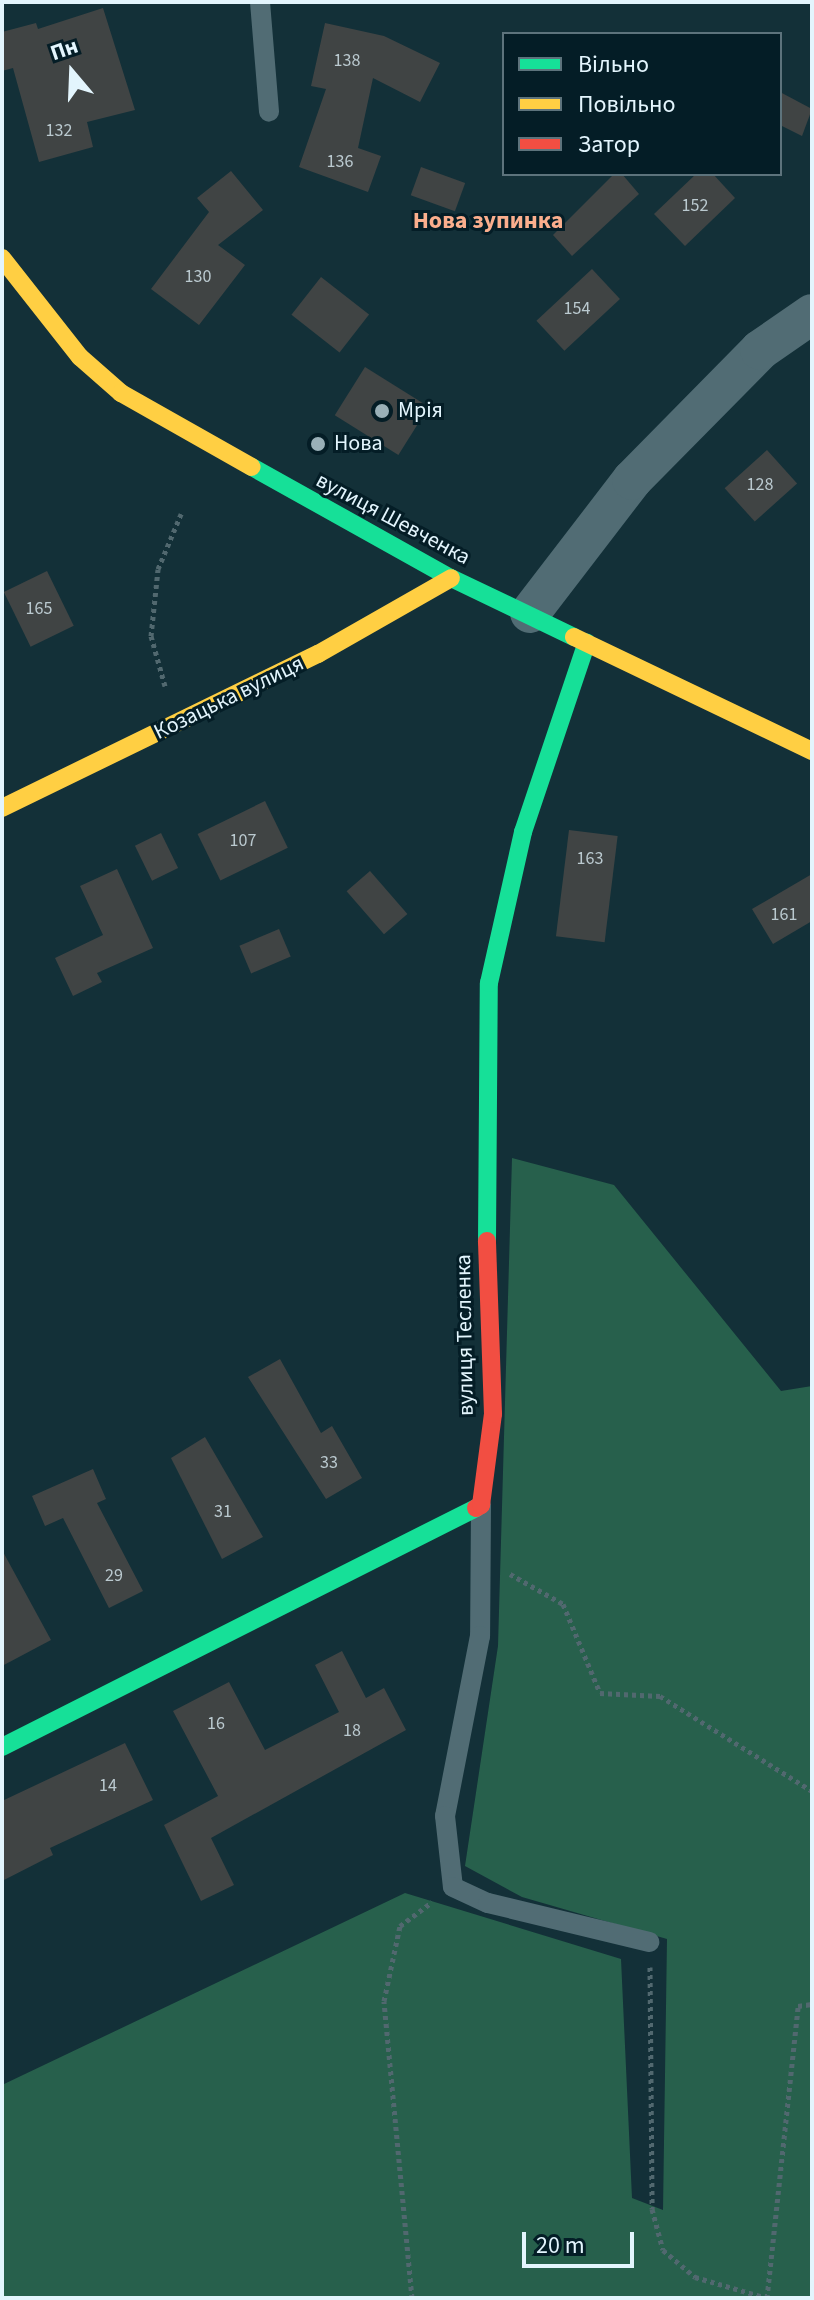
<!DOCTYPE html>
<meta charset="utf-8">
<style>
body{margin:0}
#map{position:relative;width:814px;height:2300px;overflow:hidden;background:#133038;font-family:"Source Sans 3",sans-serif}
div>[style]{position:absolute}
.green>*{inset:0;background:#27604c}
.building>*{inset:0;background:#404444;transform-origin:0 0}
.path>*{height:5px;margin-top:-2.5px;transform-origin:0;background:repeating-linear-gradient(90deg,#51686f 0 4px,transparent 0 8px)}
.lane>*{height:20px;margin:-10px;padding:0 10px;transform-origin:10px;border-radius:10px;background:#516c74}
.street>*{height:40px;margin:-20px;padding:0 20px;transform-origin:20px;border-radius:20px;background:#516c74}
.fast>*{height:18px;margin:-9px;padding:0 9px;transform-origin:9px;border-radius:9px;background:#16e098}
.slow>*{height:18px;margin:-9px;padding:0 9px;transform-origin:9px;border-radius:9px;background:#ffcf43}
.jam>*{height:18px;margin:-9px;padding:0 9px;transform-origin:9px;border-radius:9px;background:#f24e42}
.dots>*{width:22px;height:22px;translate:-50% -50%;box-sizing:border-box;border:4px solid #041d26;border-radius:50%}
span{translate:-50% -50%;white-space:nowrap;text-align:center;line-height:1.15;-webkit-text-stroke:6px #041d26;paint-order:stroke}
.number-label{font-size:18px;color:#bac9cf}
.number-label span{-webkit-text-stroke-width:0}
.poi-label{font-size:22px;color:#e3f5fd}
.left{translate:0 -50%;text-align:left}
.street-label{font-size:22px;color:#e3f5fd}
.neighbourhood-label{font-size:24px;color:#faae8d;font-weight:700}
.frame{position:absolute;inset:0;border:4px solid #e3f5fd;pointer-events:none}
.legend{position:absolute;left:502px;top:32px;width:280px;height:144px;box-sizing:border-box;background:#041d26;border:2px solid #5d737c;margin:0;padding:10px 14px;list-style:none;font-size:24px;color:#e3f5fd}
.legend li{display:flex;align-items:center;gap:16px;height:40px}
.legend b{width:40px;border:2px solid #5d737c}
.north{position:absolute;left:32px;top:32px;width:80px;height:80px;-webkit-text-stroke:6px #041d26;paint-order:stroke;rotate:341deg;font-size:22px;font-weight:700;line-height:32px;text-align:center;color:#e3f5fd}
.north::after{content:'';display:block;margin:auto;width:28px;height:36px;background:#e3f5fd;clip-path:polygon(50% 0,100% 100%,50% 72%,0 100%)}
.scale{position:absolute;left:522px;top:2232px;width:112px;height:36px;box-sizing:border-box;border:4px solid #e3f5fd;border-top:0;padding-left:10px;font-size:24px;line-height:28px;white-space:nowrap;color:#e3f5fd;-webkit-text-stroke:6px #041d26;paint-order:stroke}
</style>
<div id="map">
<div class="green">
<i style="clip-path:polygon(512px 1158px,614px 1185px,781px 1391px,812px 1386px,812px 2298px,2px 2298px,2px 2085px,405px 1893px,621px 1959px,632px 2198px,663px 2210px,667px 1939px,522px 1897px,465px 1866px,498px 1646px)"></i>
</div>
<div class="building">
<i style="clip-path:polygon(103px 8px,135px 110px,87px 122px,93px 147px,39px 162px,13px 68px,2px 71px,2px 32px,36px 23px,38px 29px)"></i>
<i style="clip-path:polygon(325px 23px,384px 36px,440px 63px,420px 102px,373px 78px,358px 148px,381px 156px,368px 192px,299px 167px,326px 89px,311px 86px)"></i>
<i style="clip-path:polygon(780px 92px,812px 109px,802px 136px,780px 125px)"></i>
<i style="left:421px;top:167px;width:47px;height:30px;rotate:20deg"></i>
<i style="clip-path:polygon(231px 171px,263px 210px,218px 245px,245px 265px,199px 325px,151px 289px,209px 212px,197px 198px)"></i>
<i style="clip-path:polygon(614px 174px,622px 174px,639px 194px,572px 256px,553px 235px)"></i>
<i style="clip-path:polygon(696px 174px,713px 174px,735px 198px,685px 246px,654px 214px)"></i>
<i style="left:592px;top:269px;width:41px;height:76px;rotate:47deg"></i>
<i style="left:321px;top:277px;width:61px;height:48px;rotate:38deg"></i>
<i style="left:365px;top:367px;width:75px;height:57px;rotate:32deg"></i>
<i style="left:767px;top:450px;width:45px;height:57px;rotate:48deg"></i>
<i style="left:47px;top:571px;width:61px;height:48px;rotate:64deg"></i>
<i style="left:265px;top:801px;width:52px;height:75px;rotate:64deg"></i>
<i style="left:569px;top:830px;width:49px;height:107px;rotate:7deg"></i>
<i style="left:161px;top:833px;width:39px;height:29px;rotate:64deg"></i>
<i style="clip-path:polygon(117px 869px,153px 948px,97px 973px,102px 982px,73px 996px,55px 958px,103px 935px,80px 886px)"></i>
<i style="left:370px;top:871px;width:57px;height:31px;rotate:49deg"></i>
<i style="clip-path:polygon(812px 874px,812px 921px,773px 944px,752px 909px)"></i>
<i style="left:279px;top:929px;width:30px;height:43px;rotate:67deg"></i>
<i style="clip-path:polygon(280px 1359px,321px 1433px,332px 1426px,362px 1478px,326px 1499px,248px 1377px)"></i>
<i style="clip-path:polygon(205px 1437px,263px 1537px,222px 1559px,171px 1458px)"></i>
<i style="clip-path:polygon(93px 1469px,106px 1499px,97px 1503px,143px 1591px,109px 1608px,63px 1518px,45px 1526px,32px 1496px)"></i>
<i style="clip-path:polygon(2px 1550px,51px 1640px,2px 1666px)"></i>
<i style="clip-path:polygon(342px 1651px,366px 1698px,384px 1688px,406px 1730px,211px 1838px,234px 1885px,201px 1901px,164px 1825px,218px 1796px,173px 1711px,229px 1682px,265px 1750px,339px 1712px,315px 1665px)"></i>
<i style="clip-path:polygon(125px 1743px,153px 1800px,50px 1848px,53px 1855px,2px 1881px,2px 1801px)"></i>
</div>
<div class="path">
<i style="left:165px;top:686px;width:52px;rotate:-105.6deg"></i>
<i style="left:151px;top:636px;width:67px;rotate:-84deg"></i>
<i style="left:158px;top:569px;width:60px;rotate:-67.3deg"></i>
<i style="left:510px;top:1574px;width:61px;rotate:29.5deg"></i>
<i style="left:563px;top:1604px;width:96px;rotate:67.4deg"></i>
<i style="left:600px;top:1693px;width:60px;rotate:2.9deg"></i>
<i style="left:660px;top:1696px;width:179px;rotate:32deg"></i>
<i style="left:650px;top:1967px;width:242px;rotate:89.5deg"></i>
<i style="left:652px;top:2209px;width:42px;rotate:75deg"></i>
<i style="left:663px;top:2250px;width:42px;rotate:40.2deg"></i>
<i style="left:695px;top:2277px;width:75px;rotate:16.3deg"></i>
<i style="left:767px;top:2298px;width:294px;rotate:-83.9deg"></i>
<i style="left:798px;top:2006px;width:14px;rotate:-8deg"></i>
<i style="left:412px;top:2298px;width:298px;rotate:-95.4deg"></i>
<i style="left:384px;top:2001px;width:77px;rotate:-78deg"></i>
<i style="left:400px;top:1926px;width:40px;rotate:-37deg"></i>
</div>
<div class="lane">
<i style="left:260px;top:2px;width:110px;rotate:85.3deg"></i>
<i style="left:481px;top:1505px;width:131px;rotate:90.4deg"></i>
<i style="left:480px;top:1636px;width:183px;rotate:101deg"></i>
<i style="left:445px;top:1816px;width:71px;rotate:83.6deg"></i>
<i style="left:453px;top:1887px;width:38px;rotate:25deg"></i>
<i style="left:488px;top:1903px;width:166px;rotate:13.6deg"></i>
</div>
<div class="street">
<i style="left:530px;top:613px;width:168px;rotate:-52.5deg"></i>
<i style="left:632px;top:480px;width:182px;rotate:-45.4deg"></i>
<i style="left:760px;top:350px;width:63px;rotate:-34.7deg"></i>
</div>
<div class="fast">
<i style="left:252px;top:467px;width:228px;rotate:29.2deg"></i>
<i style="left:451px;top:578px;width:136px;rotate:25.6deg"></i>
<i style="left:487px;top:1241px;width:258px;rotate:-89.6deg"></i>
<i style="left:489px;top:983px;width:155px;rotate:-77.3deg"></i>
<i style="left:523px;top:832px;width:200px;rotate:-71.4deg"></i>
<i style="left:2px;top:1747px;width:531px;rotate:-26.76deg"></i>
</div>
<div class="slow">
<i style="left:2px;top:258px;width:126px;rotate:51.8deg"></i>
<i style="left:80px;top:357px;width:55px;rotate:41.3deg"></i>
<i style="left:121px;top:393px;width:150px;rotate:29.5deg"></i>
<i style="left:574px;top:637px;width:264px;rotate:25.6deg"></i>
<i style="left:2px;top:808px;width:352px;rotate:-26deg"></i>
<i style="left:318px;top:654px;width:153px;rotate:-29.7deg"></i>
</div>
<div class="jam">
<i style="left:476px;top:1508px;width:6px;rotate:-31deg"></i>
<i style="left:481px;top:1505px;width:92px;rotate:-82.5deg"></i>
<i style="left:493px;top:1414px;width:173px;rotate:-92deg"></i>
</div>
<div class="dots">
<i style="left:382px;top:411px;background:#9ab0b8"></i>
<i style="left:318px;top:444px;background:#9ab0b8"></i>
</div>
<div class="number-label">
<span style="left:347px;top:61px">138</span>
<span style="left:59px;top:131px">132</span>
<span style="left:340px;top:162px">136</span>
<span style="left:695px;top:206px">152</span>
<span style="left:198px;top:277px">130</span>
<span style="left:577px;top:309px">154</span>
<span style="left:760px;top:485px">128</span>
<span style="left:39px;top:609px">165</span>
<span style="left:243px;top:841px">107</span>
<span style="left:590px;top:859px">163</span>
<span style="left:784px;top:915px">161</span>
<span style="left:329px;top:1463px">33</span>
<span style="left:223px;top:1512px">31</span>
<span style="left:114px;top:1576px">29</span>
<span style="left:216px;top:1724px">16</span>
<span style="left:352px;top:1731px">18</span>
<span style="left:108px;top:1786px">14</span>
</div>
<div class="poi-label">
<span class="left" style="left:398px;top:411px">Мрія</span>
<span class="left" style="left:334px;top:444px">Нова</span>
</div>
<div class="street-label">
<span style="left:393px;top:519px;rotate:28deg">вулиця Шевченка</span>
<span style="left:229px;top:698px;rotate:-26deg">Козацька вулиця</span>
<span style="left:465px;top:1335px;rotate:-91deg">вулиця Тесленка</span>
</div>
<div class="neighbourhood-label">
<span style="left:488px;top:221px">Нова зупинка</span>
</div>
<div class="frame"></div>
<ul class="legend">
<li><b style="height:10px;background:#16e098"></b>Вільно</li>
<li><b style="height:10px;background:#ffcf43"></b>Повільно</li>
<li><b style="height:10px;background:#f24e42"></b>Затор</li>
</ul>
<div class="north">Пн</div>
<div class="scale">20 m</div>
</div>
